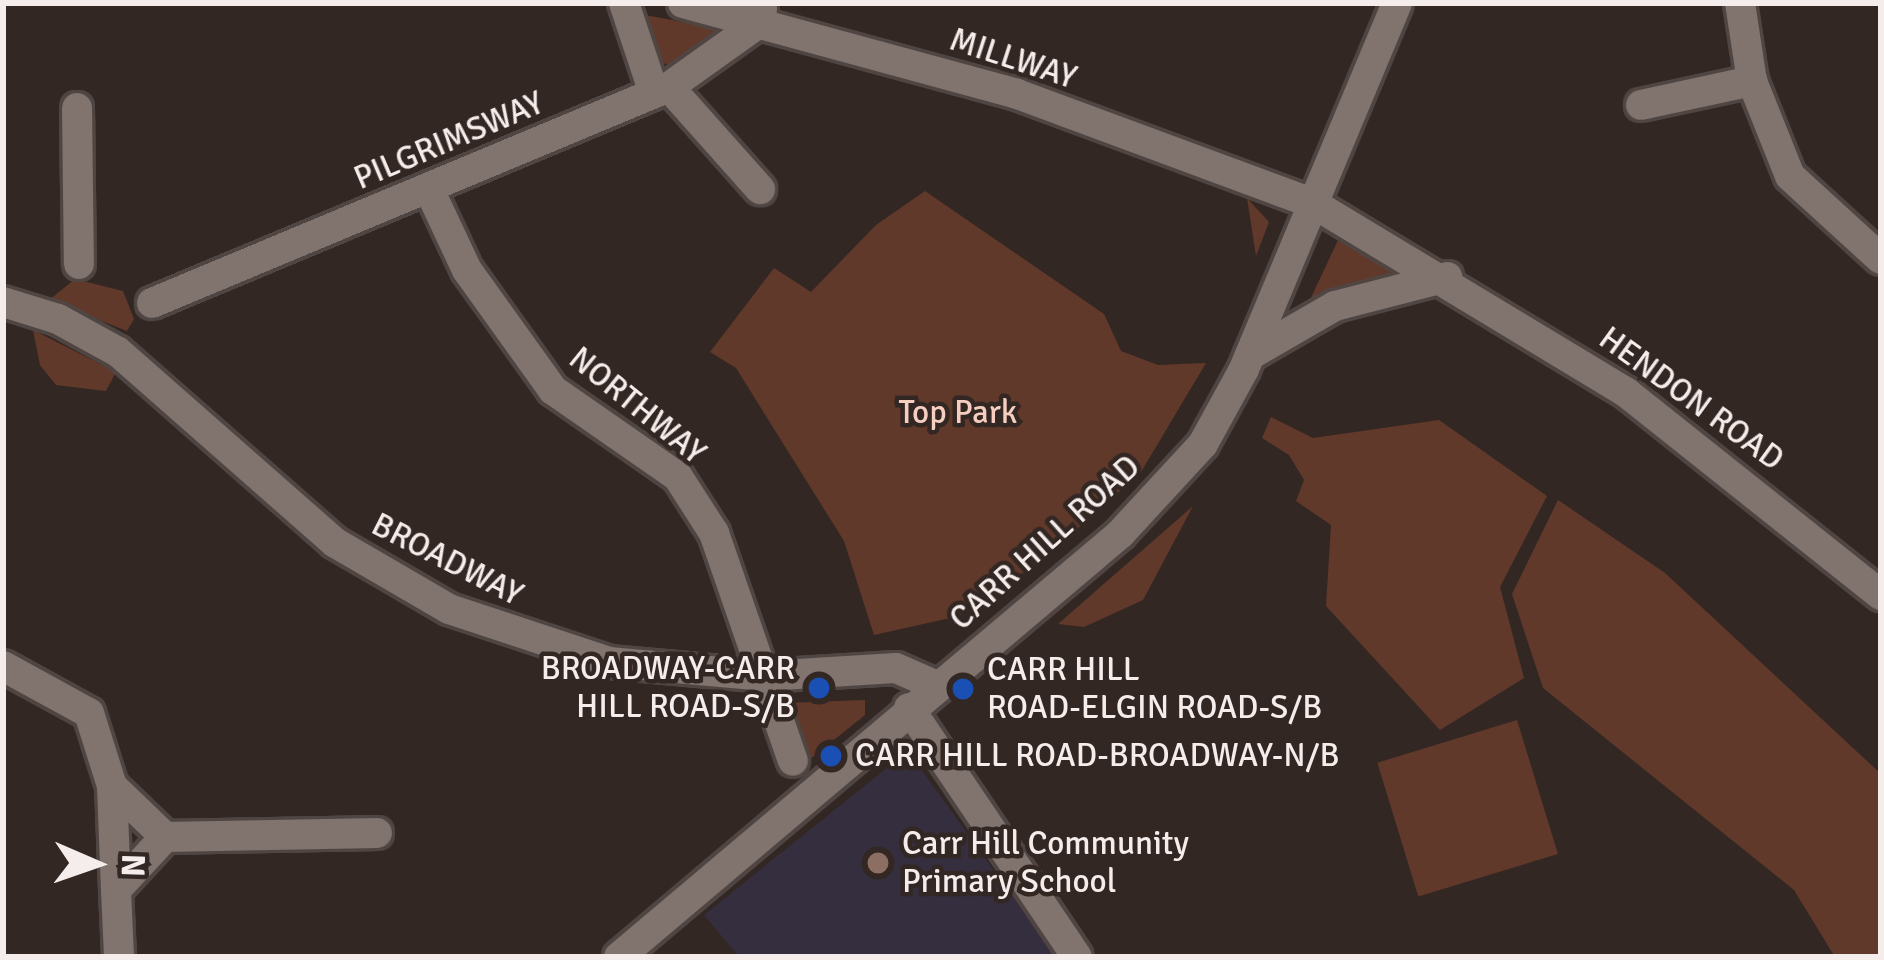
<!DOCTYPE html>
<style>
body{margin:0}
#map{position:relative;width:1884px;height:960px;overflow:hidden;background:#332723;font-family:Signika,sans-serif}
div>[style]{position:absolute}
.education>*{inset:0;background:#352e3e}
.green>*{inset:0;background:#61392a;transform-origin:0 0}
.roads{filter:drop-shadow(3px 0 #4f4542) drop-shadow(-3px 0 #4f4542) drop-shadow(0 3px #4f4542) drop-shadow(0 -3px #4f4542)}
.minor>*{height:30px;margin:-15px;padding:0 15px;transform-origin:15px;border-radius:15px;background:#81736e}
.dots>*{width:33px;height:33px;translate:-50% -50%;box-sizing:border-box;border:6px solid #332723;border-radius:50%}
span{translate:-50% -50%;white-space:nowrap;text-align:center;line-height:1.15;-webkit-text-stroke:9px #332723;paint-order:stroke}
.street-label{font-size:33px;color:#f5edeb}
.park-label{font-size:33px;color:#f6cebf}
.poi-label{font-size:33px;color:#f5edeb}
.right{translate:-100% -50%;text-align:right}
.left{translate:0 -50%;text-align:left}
.frame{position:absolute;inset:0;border:6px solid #f5edeb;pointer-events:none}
.north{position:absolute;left:36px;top:804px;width:120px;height:120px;-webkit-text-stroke:9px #332723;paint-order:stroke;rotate:92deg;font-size:33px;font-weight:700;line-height:48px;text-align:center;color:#f5edeb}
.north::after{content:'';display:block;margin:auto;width:42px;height:54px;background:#f5edeb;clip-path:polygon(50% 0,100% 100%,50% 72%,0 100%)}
</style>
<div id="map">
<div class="education">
<i style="clip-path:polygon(908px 751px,1056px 957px,739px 957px,704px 915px)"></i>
</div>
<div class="green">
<i style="clip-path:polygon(634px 13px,721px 29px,721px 38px,669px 66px,654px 57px)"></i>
<i style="clip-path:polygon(925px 191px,1104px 314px,1121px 351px,1158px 365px,1206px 363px,1141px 472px,1040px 562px,959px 616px,874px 635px,844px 541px,736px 368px,710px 352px,774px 268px,811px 292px,876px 225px)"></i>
<i style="clip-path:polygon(1247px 198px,1269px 222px,1256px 256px)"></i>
<i style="clip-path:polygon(1340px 236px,1393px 265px,1390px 273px,1308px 304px)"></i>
<i style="clip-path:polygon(75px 279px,123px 291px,134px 319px,127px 331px,49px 300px)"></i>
<i style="clip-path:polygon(33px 330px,116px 372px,106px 391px,56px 385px,40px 365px)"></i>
<i style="clip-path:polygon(1271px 417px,1313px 438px,1439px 420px,1547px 496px,1500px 587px,1524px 678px,1440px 730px,1326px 606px,1331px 525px,1296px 501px,1304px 480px,1289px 455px,1262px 438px)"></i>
<i style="clip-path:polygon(1558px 500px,1665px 573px,1881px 774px,1881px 957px,1835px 957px,1794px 890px,1543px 688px,1512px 594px)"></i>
<i style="clip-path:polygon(1193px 506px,1143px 600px,1084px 627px,1058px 624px)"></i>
<i style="clip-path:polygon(865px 700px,865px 715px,804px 764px,785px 703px)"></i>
<i style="left:1517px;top:720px;width:140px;height:146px;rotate:73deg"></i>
</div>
<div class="roads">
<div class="minor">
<i style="left:624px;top:3px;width:95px;rotate:71.6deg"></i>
<i style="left:683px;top:3px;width:346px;rotate:15.2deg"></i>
<i style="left:1017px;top:94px;width:317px;rotate:20.3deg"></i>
<i style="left:1314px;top:204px;width:366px;rotate:31.1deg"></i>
<i style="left:1627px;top:393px;width:325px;rotate:38.5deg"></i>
<i style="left:1740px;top:3px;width:79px;rotate:81.3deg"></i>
<i style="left:1752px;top:81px;width:102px;rotate:68.2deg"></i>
<i style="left:1790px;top:176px;width:123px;rotate:42.4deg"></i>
<i style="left:669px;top:87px;width:137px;rotate:48.3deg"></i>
<i style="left:1641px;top:105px;width:114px;rotate:-12.2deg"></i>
<i style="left:77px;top:108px;width:156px;rotate:89.3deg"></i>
<i style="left:429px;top:189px;width:89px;rotate:64.9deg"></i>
<i style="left:467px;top:270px;width:148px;rotate:54.4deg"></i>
<i style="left:553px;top:390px;width:152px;rotate:34.8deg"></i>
<i style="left:678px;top:477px;width:67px;rotate:57.3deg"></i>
<i style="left:714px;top:533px;width:241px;rotate:70.9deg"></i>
<i style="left:3px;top:302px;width:58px;rotate:17.2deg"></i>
<i style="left:58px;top:319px;width:68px;rotate:28.8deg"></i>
<i style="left:118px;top:352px;width:288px;rotate:41.3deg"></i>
<i style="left:334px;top:542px;width:133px;rotate:30.2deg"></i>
<i style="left:449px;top:609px;width:169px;rotate:18.3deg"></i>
<i style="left:609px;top:662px;width:157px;rotate:5.1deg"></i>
<i style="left:765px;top:676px;width:131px;rotate:-3.5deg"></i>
<i style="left:896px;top:668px;width:43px;rotate:23.6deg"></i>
<i style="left:152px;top:303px;width:560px;rotate:-22.67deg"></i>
<i style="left:669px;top:87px;width:112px;rotate:-35.5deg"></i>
<i style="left:760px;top:22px;width:13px;rotate:-81deg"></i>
<i style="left:1250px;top:355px;width:98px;rotate:-30deg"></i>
<i style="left:1335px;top:306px;width:116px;rotate:-14.5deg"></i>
<i style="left:3px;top:666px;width:98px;rotate:28.7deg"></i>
<i style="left:89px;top:713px;width:77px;rotate:72.5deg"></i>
<i style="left:112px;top:786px;width:74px;rotate:43.9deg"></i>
<i style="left:165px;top:837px;width:72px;rotate:132.8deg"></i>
<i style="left:116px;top:890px;width:67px;rotate:87.4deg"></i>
<i style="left:909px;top:708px;width:300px;rotate:56deg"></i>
<i style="left:112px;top:786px;width:104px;rotate:87.8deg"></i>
<i style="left:165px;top:837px;width:212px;rotate:-1.1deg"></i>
<i style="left:619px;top:957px;width:656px;rotate:-40.17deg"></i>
<i style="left:1120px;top:534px;width:122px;rotate:-47.3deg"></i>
<i style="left:1203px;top:444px;width:85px;rotate:-61.3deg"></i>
<i style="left:1244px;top:369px;width:397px;rotate:-67.3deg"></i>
</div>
</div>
<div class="dots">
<i style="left:819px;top:688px;background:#1a4fb4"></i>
<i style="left:963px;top:689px;background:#1a4fb4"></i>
<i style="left:831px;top:756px;background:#1a4fb4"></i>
<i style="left:878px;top:863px;background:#8d6e63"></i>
</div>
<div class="street-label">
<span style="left:1013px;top:59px;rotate:18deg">MILLWAY</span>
<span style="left:449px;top:141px;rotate:-23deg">PILGRIMSWAY</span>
<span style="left:1691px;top:399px;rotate:36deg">HENDON ROAD</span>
<span style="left:637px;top:406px;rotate:39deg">NORTHWAY</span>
<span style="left:1045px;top:543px;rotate:-42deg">CARR HILL ROAD</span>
<span style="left:447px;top:560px;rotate:27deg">BROADWAY</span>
</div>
<div class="park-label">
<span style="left:958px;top:413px">Top Park</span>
</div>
<div class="poi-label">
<span class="right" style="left:795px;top:688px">BROADWAY-CARR<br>HILL ROAD-S/B</span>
<span class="left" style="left:987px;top:689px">CARR HILL<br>ROAD-ELGIN ROAD-S/B</span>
<span class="left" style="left:855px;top:756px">CARR HILL ROAD-BROADWAY-N/B</span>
<span class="left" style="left:902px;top:863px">Carr Hill Community<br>Primary School</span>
</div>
<div class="frame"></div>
<div class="north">N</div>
</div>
